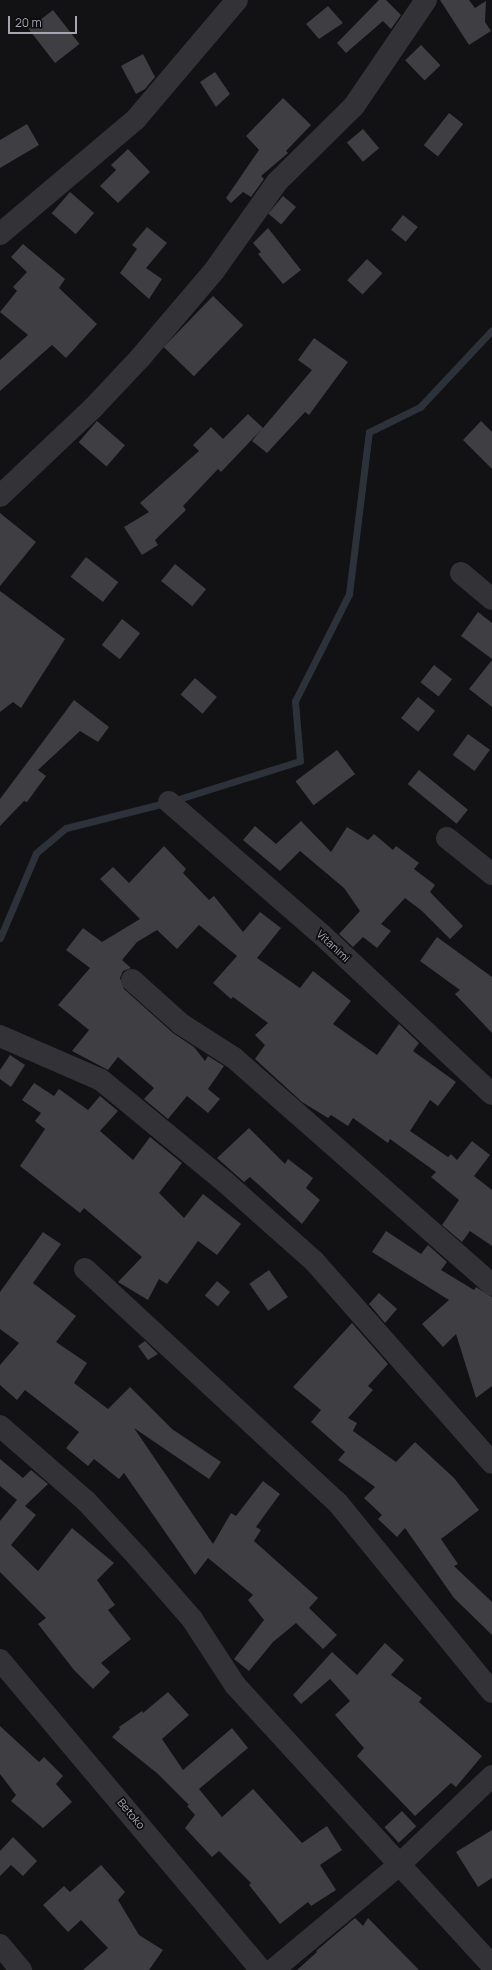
<!DOCTYPE html>
<style>
body{margin:0}
#map{position:relative;width:492px;height:1970px;overflow:hidden;background:#121113;font-family:Manrope,sans-serif}
div>[style]{position:absolute}
.stream>*{height:7px;margin:-3.5px;padding:0 3.5px;transform-origin:3.5px;border-radius:3.5px;background:#2c313a}
.building>*{inset:0;background:#3e3e43;transform-origin:0 0}
.minor>*{height:22px;margin:-11px;padding:0 11px;transform-origin:11px;border-radius:11px;background:#333337}
span{translate:-50% -50%;white-space:nowrap;text-align:center;line-height:1.15;-webkit-text-stroke:3.5px #0d0c0e;paint-order:stroke}
.street-label{font-size:11px;color:#a4a5b2}
.scale{position:absolute;left:8px;top:16px;width:69px;height:18px;box-sizing:border-box;border:2px solid #a4a5b2;border-top:0;padding-left:5px;font-size:12px;line-height:14px;white-space:nowrap;color:#a4a5b2;-webkit-text-stroke:3px #0d0c0e;paint-order:stroke}
</style>
<div id="map">
<div class="stream">
<i style="left:0;top:938px;width:92px;rotate:-67deg"></i>
<i style="left:36px;top:853px;width:39px;rotate:-40deg"></i>
<i style="left:66px;top:828px;width:106px;rotate:-14.2deg"></i>
<i style="left:169px;top:802px;width:137px;rotate:-17.4deg"></i>
<i style="left:300px;top:761px;width:60px;rotate:-94.8deg"></i>
<i style="left:295px;top:701px;width:120px;rotate:-63.2deg"></i>
<i style="left:349px;top:594px;width:163px;rotate:-83deg"></i>
<i style="left:369px;top:432px;width:57px;rotate:-26.1deg"></i>
<i style="left:420px;top:407px;width:105px;rotate:-46.9deg"></i>
</div>
<div class="building">
<i style="clip-path:polygon(379px 0,386px 0,401px 15px,391px 29px,383px 21px,346px 53px,337px 43px)"></i>
<i style="clip-path:polygon(440px 0,469px 0,475px 8px,486px 1px,485px 22px,491px 31px,469px 45px)"></i>
<i style="clip-path:polygon(328px 6px,343px 23px,319px 39px,306px 24px)"></i>
<i style="left:53px;top:10px;width:43px;height:31px;rotate:52deg"></i>
<i style="left:421px;top:45px;width:28px;height:22px;rotate:46deg"></i>
<i style="clip-path:polygon(143px 54px,155px 77px,145px 89px,136px 94px,121px 66px)"></i>
<i style="clip-path:polygon(215px 72px,230px 94px,216px 107px,200px 82px)"></i>
<i style="clip-path:polygon(283px 98px,311px 125px,286px 151px,288px 153px,261px 176px,264px 179px,251px 197px,243px 192px,231px 203px,226px 198px,259px 150px,246px 136px)"></i>
<i style="left:449px;top:113px;width:18px;height:41px;rotate:38deg"></i>
<i style="clip-path:polygon(27px 124px,39px 145px,0 168px,0 140px)"></i>
<i style="left:363px;top:129px;width:25px;height:21px;rotate:50deg"></i>
<i style="clip-path:polygon(128px 149px,150px 172px,118px 203px,100px 186px,116px 170px,111px 165px)"></i>
<i style="left:70px;top:192px;width:32px;height:28px;rotate:41deg"></i>
<i style="left:283px;top:196px;width:17px;height:23px;rotate:40deg"></i>
<i style="left:403px;top:215px;width:19px;height:19px;rotate:39deg"></i>
<i style="clip-path:polygon(147px 227px,167px 243px,146px 268px,162px 279px,149px 299px,120px 273px,137px 249px,132px 245px)"></i>
<i style="clip-path:polygon(268px 228px,301px 270px,283px 284px,258px 254px,261px 252px,253px 243px)"></i>
<i style="clip-path:polygon(23px 244px,65px 279px,59px 288px,97px 324px,66px 358px,52px 345px,0 391px,0 360px,28px 335px,0 312px,17px 291px,13px 287px,27px 272px,11px 257px)"></i>
<i style="left:367px;top:259px;width:21px;height:29px;rotate:43deg"></i>
<i style="left:213px;top:296px;width:42px;height:71px;rotate:44deg"></i>
<i style="clip-path:polygon(314px 338px,348px 362px,309px 415px,305px 412px,267px 453px,252px 441px,262px 429px,221px 472px,218px 469px,183px 506px,186px 510px,155px 540px,158px 545px,142px 555px,124px 527px,149px 512px,140px 503px,199px 451px,193px 445px,211px 427px,223px 439px,248px 414px,263px 428px,312px 370px,298px 360px)"></i>
<i style="left:97px;top:421px;width:37px;height:28px;rotate:41deg"></i>
<i style="clip-path:polygon(481px 421px,492px 432px,492px 469px,463px 440px)"></i>
<i style="clip-path:polygon(0 513px,36px 542px,0 586px)"></i>
<i style="left:86px;top:557px;width:41px;height:25px;rotate:38deg"></i>
<i style="left:175px;top:564px;width:40px;height:22px;rotate:39deg"></i>
<i style="clip-path:polygon(0 591px,65px 639px,21px 708px,13px 702px,0 712px)"></i>
<i style="clip-path:polygon(478px 612px,492px 623px,492px 659px,461px 636px)"></i>
<i style="left:122px;top:619px;width:23px;height:33px;rotate:38deg"></i>
<i style="clip-path:polygon(492px 660px,492px 707px,469px 689px)"></i>
<i style="left:434px;top:665px;width:23px;height:22px;rotate:38deg"></i>
<i style="left:195px;top:678px;width:29px;height:22px;rotate:41deg"></i>
<i style="left:418px;top:697px;width:22px;height:27px;rotate:39deg"></i>
<i style="clip-path:polygon(74px 700px,109px 727px,98px 742px,80px 731px,38px 770px,46px 776px,27px 802px,24px 801px,0 826px,0 799px)"></i>
<i style="left:468px;top:734px;width:27px;height:26px;rotate:36deg"></i>
<i style="left:337px;top:750px;width:30px;height:52px;rotate:53deg"></i>
<i style="left:419px;top:770px;width:63px;height:18px;rotate:39deg"></i>
<i style="clip-path:polygon(301px 821px,331px 852px,347px 827px,368px 840px,374px 834px,393px 850px,396px 846px,419px 863px,414px 869px,435px 885px,430px 892px,463px 926px,450px 939px,422px 911px,405px 898px,381px 924px,391px 931px,377px 948px,363px 937px,353px 947px,339px 934px,360px 911px,344px 888px,300px 851px,280px 871px,243px 840px,255px 826px,276px 844px)"></i>
<i style="clip-path:polygon(164px 846px,186px 869px,183px 873px,209px 900px,214px 896px,243px 932px,260px 912px,281px 928px,257px 958px,300px 988px,313px 971px,351px 1001px,333px 1024px,377px 1055px,399px 1024px,419px 1043px,413px 1051px,456px 1082px,438px 1106px,430px 1100px,410px 1131px,448px 1157px,451px 1154px,457px 1160px,472px 1141px,490px 1155px,474px 1176px,492px 1190px,492px 1246px,470px 1231px,462px 1242px,442px 1225px,459px 1200px,431px 1177px,436px 1172px,390px 1139px,388px 1143px,353px 1118px,348px 1126px,331px 1115px,328px 1118px,302px 1102px,255px 1059px,265px 1045px,255px 1035px,268px 1023px,233px 997px,231px 999px,213px 983px,237px 956px,199px 925px,177px 949px,157px 930px,137px 942px,122px 960px,131px 968px,123px 971px,120px 978px,124px 989px,173px 1033px,194px 1047px,205px 1061px,208px 1056px,224px 1066px,208px 1089px,220px 1099px,208px 1113px,187px 1096px,168px 1119px,144px 1099px,154px 1088px,118px 1057px,108px 1070px,72px 1051px,89px 1030px,58px 1005px,90px 968px,66px 950px,83px 928px,102px 942px,140px 919px,100px 879px,113px 867px,129px 883px)"></i>
<i style="clip-path:polygon(437px 937px,492px 977px,492px 1033px,455px 994px,460px 990px,420px 961px)"></i>
<i style="clip-path:polygon(10px 1055px,25px 1065px,11px 1087px,0 1079px,0 1070px)"></i>
<i style="clip-path:polygon(34px 1083px,54px 1096px,59px 1089px,88px 1110px,100px 1096px,118px 1111px,100px 1131px,133px 1160px,150px 1137px,182px 1163px,159px 1193px,184px 1218px,203px 1194px,241px 1224px,217px 1255px,198px 1241px,167px 1284px,159px 1279px,148px 1300px,118px 1282px,142px 1257px,84px 1208px,80px 1213px,20px 1166px,45px 1129px,35px 1121px,41px 1113px,22px 1100px)"></i>
<i style="clip-path:polygon(249px 1128px,285px 1164px,288px 1159px,313px 1178px,306px 1188px,320px 1200px,302px 1224px,250px 1177px,244px 1182px,217px 1158px)"></i>
<i style="clip-path:polygon(386px 1231px,421px 1254px,428px 1245px,447px 1262px,441px 1270px,474px 1290px,476px 1287px,492px 1297px,492px 1386px,476px 1398px,456px 1334px,443px 1347px,422px 1324px,449px 1300px,372px 1252px)"></i>
<i style="clip-path:polygon(43px 1232px,61px 1244px,33px 1283px,76px 1316px,56px 1342px,87px 1363px,74px 1383px,108px 1409px,130px 1387px,172px 1429px,221px 1462px,209px 1479px,134px 1428px,213px 1544px,231px 1513px,236px 1516px,263px 1481px,280px 1494px,256px 1527px,261px 1530px,254px 1541px,318px 1598px,309px 1608px,337px 1635px,323px 1649px,296px 1623px,273px 1642px,249px 1671px,234px 1659px,264px 1620px,248px 1600px,253px 1595px,208px 1558px,195px 1575px,124px 1473px,119px 1479px,94px 1459px,88px 1466px,66px 1448px,79px 1432px,25px 1390px,17px 1400px,0 1385px,0 1365px,19px 1343px,0 1329px,0 1292px)"></i>
<i style="left:269px;top:1270px;width:33px;height:24px;rotate:55deg"></i>
<i style="left:217px;top:1281px;width:17px;height:19px;rotate:40deg"></i>
<i style="clip-path:polygon(379px 1293px,397px 1309px,385px 1323px,369px 1304px)"></i>
<i style="clip-path:polygon(352px 1323px,388px 1364px,368px 1386px,373px 1390px,348px 1418px,357px 1423px,353px 1431px,396px 1462px,415px 1442px,454px 1478px,479px 1510px,441px 1539px,458px 1564px,454px 1566px,492px 1602px,492px 1635px,454px 1598px,405px 1528px,397px 1537px,378px 1519px,382px 1515px,364px 1498px,375px 1487px,338px 1460px,345px 1452px,311px 1422px,321px 1410px,293px 1387px)"></i>
<i style="clip-path:polygon(145px 1341px,158px 1354px,148px 1360px,138px 1346px)"></i>
<i style="clip-path:polygon(0 1459px,23px 1478px,31px 1470px,48px 1484px,25px 1506px,36px 1515px,11px 1545px,38px 1571px,72px 1528px,114px 1563px,97px 1580px,115px 1605px,108px 1610px,131px 1639px,101px 1663px,110px 1672px,93px 1689px,74px 1670px,38px 1624px,46px 1618px,0 1572px,0 1521px,17px 1500px,0 1486px)"></i>
<i style="clip-path:polygon(385px 1643px,404px 1660px,391px 1675px,422px 1698px,419px 1702px,482px 1756px,456px 1787px,451px 1783px,415px 1816px,357px 1756px,364px 1748px,335px 1715px,350px 1701px,330px 1679px,301px 1704px,293px 1695px,332px 1652px,357px 1675px)"></i>
<i style="clip-path:polygon(168px 1692px,189px 1715px,162px 1739px,183px 1770px,232px 1728px,248px 1748px,199px 1789px,222px 1817px,253px 1789px,302px 1843px,327px 1826px,342px 1850px,320px 1865px,336px 1890px,311px 1906px,308px 1902px,280px 1924px,249px 1885px,251px 1883px,219px 1851px,212px 1857px,185px 1828px,195px 1815px,187px 1806px,189px 1805px,158px 1774px,112px 1737px,120px 1729px,119px 1727px,142px 1711px,143px 1713px)"></i>
<i style="clip-path:polygon(0 1726px,39px 1762px,44px 1757px,63px 1776px,56px 1784px,72px 1802px,43px 1828px,11px 1801px,16px 1795px,0 1774px)"></i>
<i style="left:402px;top:1811px;width:21px;height:24px;rotate:47deg"></i>
<i style="clip-path:polygon(492px 1830px,492px 1878px,478px 1887px,456px 1852px)"></i>
<i style="clip-path:polygon(13px 1837px,37px 1861px,23px 1876px,11px 1865px,0 1876px,0 1851px)"></i>
<i style="clip-path:polygon(101px 1865px,125px 1892px,118px 1900px,139px 1935px,163px 1950px,149px 1970px,83px 1970px,108px 1948px,81px 1920px,68px 1932px,43px 1905px,64px 1886px,70px 1892px)"></i>
<i style="clip-path:polygon(355px 1918px,363px 1926px,368px 1918px,419px 1970px,297px 1970px,317px 1952px,316px 1951px)"></i>
</div>
<div class="minor">
<i style="left:0;top:234px;width:178px;rotate:-40.2deg"></i>
<i style="left:136px;top:119px;width:156px;rotate:-49.7deg"></i>
<i style="left:0;top:496px;width:128px;rotate:-43.4deg"></i>
<i style="left:93px;top:408px;width:69px;rotate:-46.8deg"></i>
<i style="left:140px;top:358px;width:114px;rotate:-49.6deg"></i>
<i style="left:214px;top:271px;width:109px;rotate:-54.7deg"></i>
<i style="left:277px;top:182px;width:108px;rotate:-44.6deg"></i>
<i style="left:354px;top:106px;width:128px;rotate:-55.8deg"></i>
<i style="left:461px;top:573px;width:40px;rotate:40deg"></i>
<i style="left:169px;top:802px;width:201px;rotate:41deg"></i>
<i style="left:321px;top:934px;width:234px;rotate:43.1deg"></i>
<i style="left:447px;top:838px;width:58px;rotate:38.7deg"></i>
<i style="left:132px;top:980px;width:66px;rotate:41.9deg"></i>
<i style="left:181px;top:1024px;width:63px;rotate:32.7deg"></i>
<i style="left:234px;top:1058px;width:344px;rotate:41.3deg"></i>
<i style="left:0;top:1036px;width:110px;rotate:23.5deg"></i>
<i style="left:101px;top:1080px;width:161px;rotate:39.4deg"></i>
<i style="left:225px;top:1182px;width:119px;rotate:41.6deg"></i>
<i style="left:314px;top:1261px;width:269px;rotate:48.6deg"></i>
<i style="left:85px;top:1269px;width:343px;rotate:42.8deg"></i>
<i style="left:337px;top:1502px;width:245px;rotate:50.8deg"></i>
<i style="left:0;top:1426px;width:114px;rotate:41.1deg"></i>
<i style="left:86px;top:1501px;width:75px;rotate:47.2deg"></i>
<i style="left:137px;top:1556px;width:84px;rotate:48.9deg"></i>
<i style="left:192px;top:1619px;width:79px;rotate:56.9deg"></i>
<i style="left:235px;top:1685px;width:380px;rotate:47.5deg"></i>
<i style="left:0;top:1660px;width:405px;rotate:49.9deg"></i>
<i style="left:0;top:1945px;width:33px;rotate:50deg"></i>
<i style="left:273px;top:1970px;width:164px;rotate:-39.8deg"></i>
<i style="left:399px;top:1865px;width:129px;rotate:-43.7deg"></i>
</div>
<div class="street-label">
<span style="left:333px;top:946px;rotate:43deg">Vitanimi</span>
<span style="left:131px;top:1814px;rotate:50deg">Betoko</span>
</div>
<div class="scale">20 m</div>
</div>
